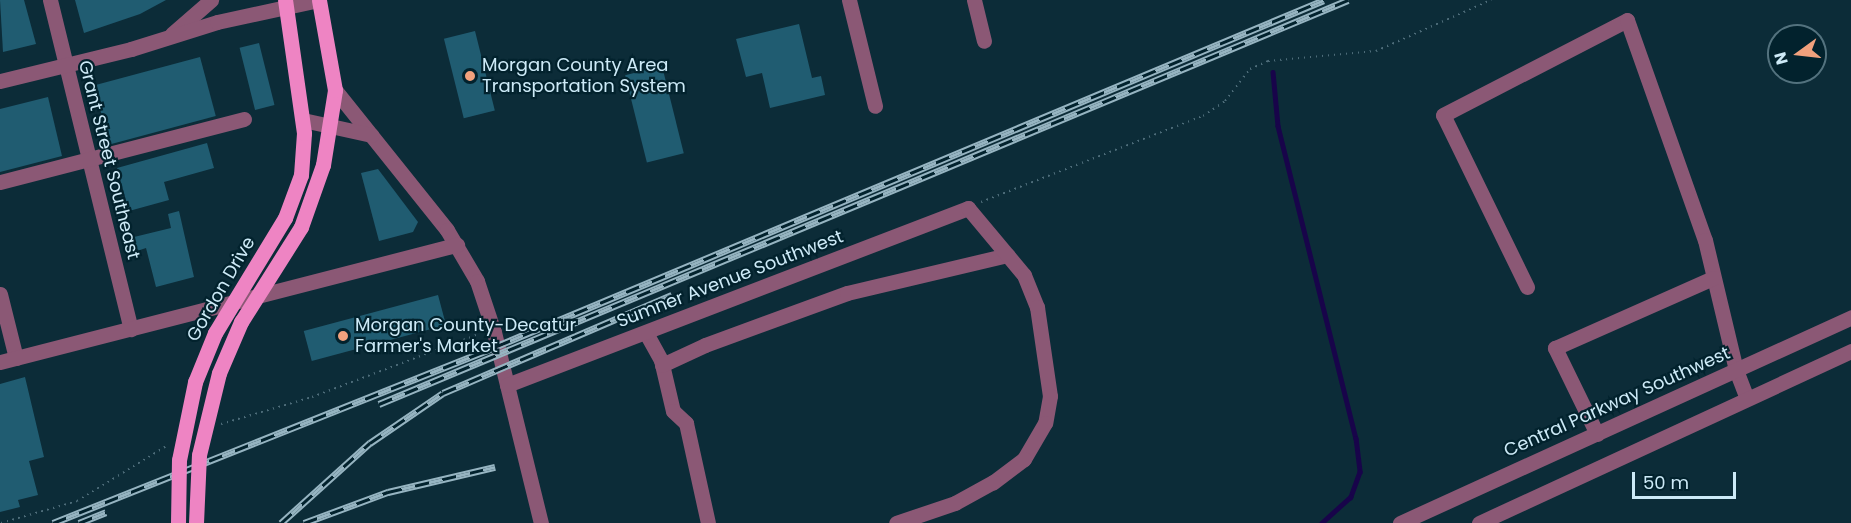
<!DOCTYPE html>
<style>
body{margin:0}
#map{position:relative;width:1851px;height:523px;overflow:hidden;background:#0c2c38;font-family:Poppins,sans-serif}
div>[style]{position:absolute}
.stream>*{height:4.5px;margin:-2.25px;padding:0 2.25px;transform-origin:2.25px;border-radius:2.25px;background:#18044a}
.building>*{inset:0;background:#205c71;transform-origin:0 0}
.path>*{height:2px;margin-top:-1px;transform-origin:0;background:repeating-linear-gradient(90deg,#4d6c79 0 1.5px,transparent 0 6px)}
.minor>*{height:15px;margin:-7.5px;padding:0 7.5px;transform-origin:7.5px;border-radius:7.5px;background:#8b5875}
.major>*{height:15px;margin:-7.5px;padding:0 7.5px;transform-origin:7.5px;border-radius:7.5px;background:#ee84c3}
.rail>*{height:7px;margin-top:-3.5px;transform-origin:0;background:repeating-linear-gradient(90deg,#02222d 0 14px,#96b4c1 0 28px);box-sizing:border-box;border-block:2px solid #96b4c1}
.major-bridge>*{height:15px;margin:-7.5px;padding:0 7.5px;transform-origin:7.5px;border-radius:7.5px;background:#ee84c3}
.dots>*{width:16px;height:16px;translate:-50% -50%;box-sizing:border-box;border:3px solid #02222d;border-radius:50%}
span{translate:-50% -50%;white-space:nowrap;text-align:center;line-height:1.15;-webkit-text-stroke:4.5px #02222d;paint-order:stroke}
.poi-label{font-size:18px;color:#cdeaf7}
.left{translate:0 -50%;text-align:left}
.street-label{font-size:18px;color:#cdeaf7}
.north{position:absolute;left:1767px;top:24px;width:60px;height:60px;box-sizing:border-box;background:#02222d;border:2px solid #53727e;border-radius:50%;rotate:255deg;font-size:16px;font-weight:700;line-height:24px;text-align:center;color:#cdeaf7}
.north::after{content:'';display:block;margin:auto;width:21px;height:27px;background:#f1a17d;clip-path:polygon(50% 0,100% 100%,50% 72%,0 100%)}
.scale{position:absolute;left:1632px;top:472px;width:104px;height:27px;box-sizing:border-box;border:3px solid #cdeaf7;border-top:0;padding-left:8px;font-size:18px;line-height:21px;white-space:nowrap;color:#cdeaf7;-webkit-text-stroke:4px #02222d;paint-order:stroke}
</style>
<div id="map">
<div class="stream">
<i style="left:1273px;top:72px;width:54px;rotate:84.7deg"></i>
<i style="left:1278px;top:126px;width:322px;rotate:76deg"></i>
<i style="left:1356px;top:438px;width:34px;rotate:83deg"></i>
<i style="left:1360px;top:472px;width:27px;rotate:110deg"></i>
<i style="left:1351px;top:497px;width:39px;rotate:138deg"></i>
</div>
<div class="building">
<i style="clip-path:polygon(0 0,24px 0,36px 44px,3px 52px)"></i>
<i style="clip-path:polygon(75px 0,166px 0,140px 14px,84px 33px)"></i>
<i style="clip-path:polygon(799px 24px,812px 78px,821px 76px,825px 95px,770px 108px,762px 73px,746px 77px,736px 39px)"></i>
<i style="left:475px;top:31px;width:82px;height:32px;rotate:76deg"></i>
<i style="left:259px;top:43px;width:64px;height:20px;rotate:76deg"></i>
<i style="left:200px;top:57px;width:61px;height:110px;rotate:75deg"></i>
<i style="left:662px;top:66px;width:90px;height:38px;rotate:76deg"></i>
<i style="clip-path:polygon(48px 97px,62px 156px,0 172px,0 109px)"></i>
<i style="clip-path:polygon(207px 143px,214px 168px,164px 182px,169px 200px,129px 211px,117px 168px)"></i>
<i style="clip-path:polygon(378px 169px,418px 222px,413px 232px,379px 241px,361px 173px)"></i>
<i style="clip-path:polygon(179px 211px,194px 277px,156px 287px,146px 248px,137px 251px,134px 237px,171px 228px,168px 214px)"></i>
<i style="left:438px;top:295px;width:31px;height:139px;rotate:75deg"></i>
<i style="clip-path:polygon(25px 377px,44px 457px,29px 461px,38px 495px,18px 500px,20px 507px,0 512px,0 384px)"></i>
</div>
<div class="path">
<i style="left:981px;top:202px;width:238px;rotate:-21.2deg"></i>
<i style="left:1203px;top:116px;width:27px;rotate:-34deg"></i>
<i style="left:1225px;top:101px;width:41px;rotate:-52deg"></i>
<i style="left:1250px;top:69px;width:20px;rotate:-24deg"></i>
<i style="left:1268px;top:61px;width:108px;rotate:-5.3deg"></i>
<i style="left:1376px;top:51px;width:126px;rotate:-23.9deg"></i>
<i style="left:221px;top:424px;width:95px;rotate:-16.5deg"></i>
<i style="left:312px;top:397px;width:178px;rotate:-20.7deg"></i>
<i style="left:1px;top:523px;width:79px;rotate:-16.1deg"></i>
<i style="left:77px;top:501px;width:107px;rotate:-31.6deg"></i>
</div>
<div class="minor">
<i style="left:50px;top:0;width:339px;rotate:76.2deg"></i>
<i style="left:849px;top:0;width:109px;rotate:76.2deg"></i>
<i style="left:974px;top:0;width:42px;rotate:76.3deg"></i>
<i style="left:172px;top:34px;width:52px;rotate:-41.1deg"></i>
<i style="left:0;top:81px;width:135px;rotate:-13.7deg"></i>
<i style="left:131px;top:49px;width:90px;rotate:-17.4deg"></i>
<i style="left:217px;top:22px;width:104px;rotate:-12.2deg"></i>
<i style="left:335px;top:90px;width:179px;rotate:51.3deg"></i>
<i style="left:447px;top:230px;width:59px;rotate:59.5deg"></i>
<i style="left:477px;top:281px;width:54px;rotate:71.6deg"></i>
<i style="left:494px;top:332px;width:197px;rotate:76.2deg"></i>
<i style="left:303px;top:120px;width:70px;rotate:12.4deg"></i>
<i style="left:0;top:182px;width:252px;rotate:-14.5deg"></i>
<i style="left:1527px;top:287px;width:191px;rotate:-116deg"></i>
<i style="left:1443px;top:115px;width:207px;rotate:-27.3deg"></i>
<i style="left:1627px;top:20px;width:233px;rotate:70.5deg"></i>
<i style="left:1705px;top:240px;width:134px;rotate:76.6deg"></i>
<i style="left:1736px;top:370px;width:30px;rotate:69deg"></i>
<i style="left:0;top:294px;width:66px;rotate:76deg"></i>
<i style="left:646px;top:333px;width:31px;rotate:61deg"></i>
<i style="left:661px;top:360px;width:52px;rotate:76.8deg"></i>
<i style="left:673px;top:411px;width:18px;rotate:43deg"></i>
<i style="left:686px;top:423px;width:102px;rotate:77.6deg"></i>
<i style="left:0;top:362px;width:472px;rotate:-14.4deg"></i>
<i style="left:662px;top:365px;width:47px;rotate:-24.9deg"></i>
<i style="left:705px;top:345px;width:151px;rotate:-20.1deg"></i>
<i style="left:847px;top:293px;width:165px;rotate:-13.3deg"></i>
<i style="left:507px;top:385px;width:494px;rotate:-21deg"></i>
<i style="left:968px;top:208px;width:87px;rotate:50.1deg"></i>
<i style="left:1024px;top:275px;width:35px;rotate:68deg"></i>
<i style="left:1037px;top:307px;width:90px;rotate:81.7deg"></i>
<i style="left:1050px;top:396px;width:27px;rotate:100deg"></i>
<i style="left:1045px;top:423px;width:42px;rotate:120.3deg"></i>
<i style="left:1024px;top:459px;width:39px;rotate:143deg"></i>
<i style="left:993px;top:482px;width:43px;rotate:151.1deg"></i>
<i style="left:955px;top:503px;width:62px;rotate:161.3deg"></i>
<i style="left:1597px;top:434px;width:96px;rotate:-116deg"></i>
<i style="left:1555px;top:348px;width:173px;rotate:-23.9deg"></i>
<i style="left:1400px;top:523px;width:496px;rotate:-24.5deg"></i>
<i style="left:1479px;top:523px;width:410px;rotate:-24.8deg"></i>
</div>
<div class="major">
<i style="left:285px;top:218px;width:46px;rotate:-69.6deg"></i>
<i style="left:301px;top:175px;width:42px;rotate:-85.9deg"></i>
<i style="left:304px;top:133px;width:134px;rotate:-98.1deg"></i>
<i style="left:301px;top:227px;width:66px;rotate:-70.5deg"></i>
<i style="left:323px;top:165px;width:76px;rotate:-80.9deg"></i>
<i style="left:335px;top:90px;width:91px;rotate:-100.1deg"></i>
</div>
<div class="rail">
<i style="left:379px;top:404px;width:1050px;rotate:-22.63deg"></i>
<i style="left:53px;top:523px;width:478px;rotate:-21.7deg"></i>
<i style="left:497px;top:346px;width:896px;rotate:-22.7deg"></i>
<i style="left:79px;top:523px;width:29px;rotate:-22deg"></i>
<i style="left:281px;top:523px;width:120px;rotate:-42deg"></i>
<i style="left:370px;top:443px;width:88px;rotate:-34.4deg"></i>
<i style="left:443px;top:393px;width:249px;rotate:-23.2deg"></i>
<i style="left:304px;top:523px;width:90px;rotate:-20.3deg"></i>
<i style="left:388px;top:492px;width:110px;rotate:-13.2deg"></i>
</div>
<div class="major-bridge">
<i style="left:178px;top:523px;width:63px;rotate:-89.1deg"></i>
<i style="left:179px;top:460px;width:80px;rotate:-78.4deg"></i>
<i style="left:195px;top:382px;width:53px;rotate:-67.8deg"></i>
<i style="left:215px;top:333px;width:135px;rotate:-58.7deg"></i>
<i style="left:196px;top:523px;width:68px;rotate:-87.5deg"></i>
<i style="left:199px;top:455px;width:84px;rotate:-76.3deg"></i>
<i style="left:219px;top:373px;width:56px;rotate:-66.7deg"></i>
<i style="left:241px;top:322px;width:112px;rotate:-57.7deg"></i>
</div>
<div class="dots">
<i style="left:470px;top:76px;background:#f1a17d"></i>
<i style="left:343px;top:336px;background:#f1a17d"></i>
</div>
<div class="poi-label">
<span class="left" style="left:482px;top:76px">Morgan County Area<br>Transportation System</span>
<span class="left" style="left:355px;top:336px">Morgan County-Decatur<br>Farmer's Market</span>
</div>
<div class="street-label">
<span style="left:109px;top:160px;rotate:76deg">Grant Street Southeast</span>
<span style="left:730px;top:279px;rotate:-21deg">Sumner Avenue Southwest</span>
<span style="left:221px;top:289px;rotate:-60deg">Gordon Drive</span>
<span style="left:1617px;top:402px;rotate:-24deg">Central Parkway Southwest</span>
</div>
<div class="north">N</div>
<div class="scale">50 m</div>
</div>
